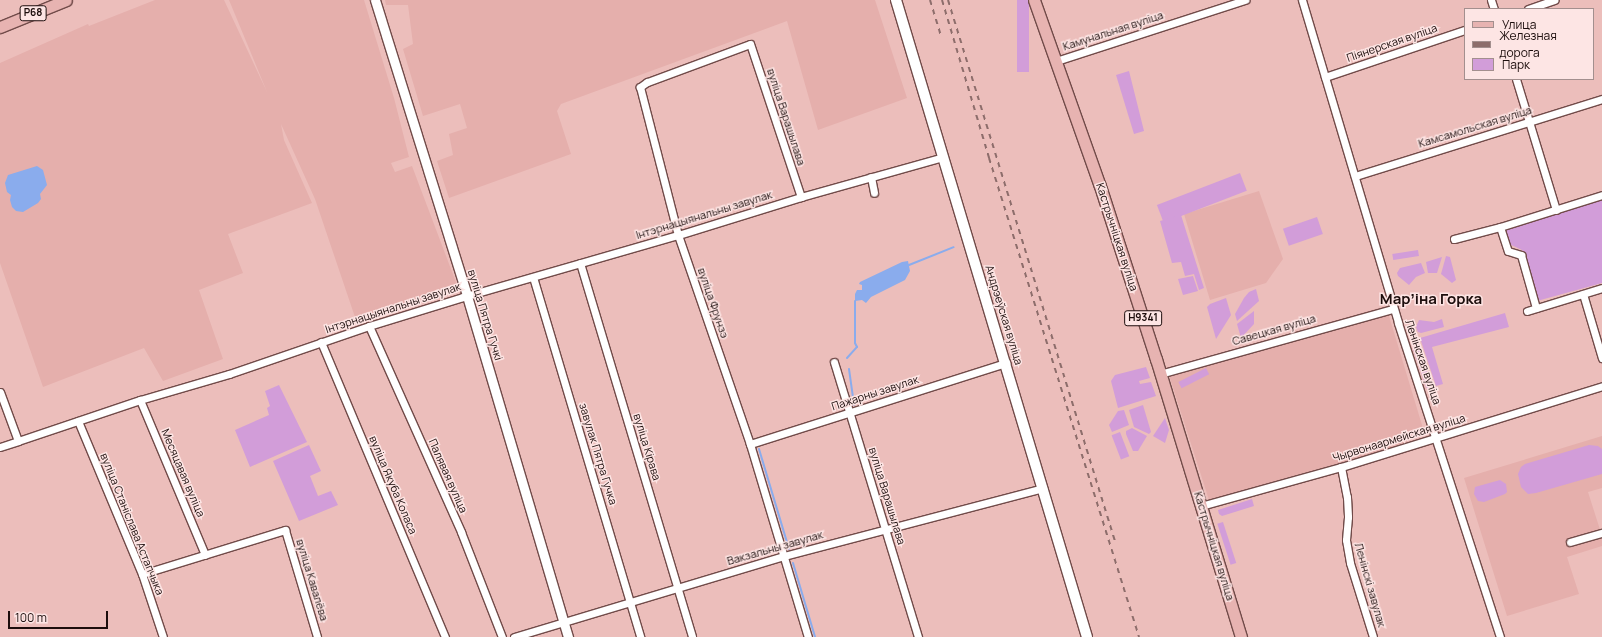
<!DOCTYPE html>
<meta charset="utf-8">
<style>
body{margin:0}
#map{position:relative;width:1602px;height:637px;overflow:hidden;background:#ecbebb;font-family:Manrope,sans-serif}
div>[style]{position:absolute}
.built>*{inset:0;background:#e5afac}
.green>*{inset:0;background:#d29dd9;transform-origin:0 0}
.water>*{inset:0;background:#8aaced}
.stream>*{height:2px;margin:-1px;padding:0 1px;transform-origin:1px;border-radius:1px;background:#8aaced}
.roads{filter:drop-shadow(1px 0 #714b49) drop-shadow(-1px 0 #714b49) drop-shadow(0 1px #714b49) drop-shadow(0 -1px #714b49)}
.minor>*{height:7px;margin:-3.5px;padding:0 3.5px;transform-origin:3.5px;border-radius:3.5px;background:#fff}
.tertiary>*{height:9px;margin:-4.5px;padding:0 4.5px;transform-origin:4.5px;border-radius:4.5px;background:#fff}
.secondary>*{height:10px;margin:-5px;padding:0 5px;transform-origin:5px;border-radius:5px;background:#fff}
.primary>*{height:11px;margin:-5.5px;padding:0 5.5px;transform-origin:5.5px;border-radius:5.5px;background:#e7b3b1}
.rail>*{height:2px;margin-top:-1px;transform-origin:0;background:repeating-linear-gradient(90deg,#8d6d6b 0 5px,transparent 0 10px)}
span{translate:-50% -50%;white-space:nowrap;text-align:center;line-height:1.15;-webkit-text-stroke:3px #fde5e4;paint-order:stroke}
.shield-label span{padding:1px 3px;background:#fde5e4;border:1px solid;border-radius:3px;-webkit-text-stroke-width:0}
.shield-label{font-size:10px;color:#1c0d0c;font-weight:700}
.street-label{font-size:11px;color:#1c0d0c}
.district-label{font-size:15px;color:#1c0d0c;font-weight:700}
.legend{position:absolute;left:1464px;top:8px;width:130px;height:72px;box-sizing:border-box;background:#fde5e4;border:1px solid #a38f8e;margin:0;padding:5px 7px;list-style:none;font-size:12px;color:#1c0d0c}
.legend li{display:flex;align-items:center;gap:8px;height:20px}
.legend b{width:20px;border:1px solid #a38f8e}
.scale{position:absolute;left:8px;top:611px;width:100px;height:18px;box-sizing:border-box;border:2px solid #1c0d0c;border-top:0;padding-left:5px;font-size:12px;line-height:14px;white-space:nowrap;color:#1c0d0c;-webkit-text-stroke:3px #fde5e4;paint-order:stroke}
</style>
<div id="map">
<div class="built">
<i style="clip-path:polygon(155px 0,224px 0,267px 92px,229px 0,364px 0,394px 98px,409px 157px,391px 163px,395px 172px,412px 166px,457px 285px,357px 323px,315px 199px,281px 124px,284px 140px,312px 203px,228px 234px,243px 273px,199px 290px,223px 359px,163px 381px,144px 348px,43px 387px,0 263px,0 63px,88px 24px,89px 26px)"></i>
<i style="clip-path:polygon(385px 0,875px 0,907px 98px,818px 130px,787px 21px,561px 104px,557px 111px,571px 154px,449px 198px,437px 161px,453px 155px,449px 134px,467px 128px,460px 104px,423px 116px,403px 49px,413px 44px,408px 5px,386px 5px)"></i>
<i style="clip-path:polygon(1259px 191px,1283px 259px,1266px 283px,1210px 300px,1184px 214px)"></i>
<i style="clip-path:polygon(1386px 306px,1425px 435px,1376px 453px,1209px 500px,1167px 369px)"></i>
<i style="clip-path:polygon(1602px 436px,1602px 488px,1588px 492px,1602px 536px,1602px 546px,1567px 557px,1579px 594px,1507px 616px,1464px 478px)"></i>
</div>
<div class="green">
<i style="left:1017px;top:0;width:12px;height:72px"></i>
<i style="clip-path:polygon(1129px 71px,1144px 131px,1134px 134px,1116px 75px)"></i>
<i style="left:1240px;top:173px;width:19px;height:89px;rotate:69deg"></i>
<i style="clip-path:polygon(1602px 199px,1602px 283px,1537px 301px,1526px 256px,1522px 250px,1507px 243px,1505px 235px,1506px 230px)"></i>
<i style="clip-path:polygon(1181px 215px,1204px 288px,1199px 290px,1194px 274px,1185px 276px,1181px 262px,1172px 263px,1160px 221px)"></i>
<i style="left:1317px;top:217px;width:18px;height:36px;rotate:71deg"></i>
<i style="left:1418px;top:250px;width:6px;height:26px;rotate:81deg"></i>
<i style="clip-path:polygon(1446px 256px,1450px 257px,1456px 280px,1452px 283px,1441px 274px)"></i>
<i style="clip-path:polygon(1442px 257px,1437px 273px,1428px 273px,1426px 262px)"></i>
<i style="clip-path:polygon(1421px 263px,1425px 273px,1416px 277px,1409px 285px,1398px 276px,1397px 273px,1400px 268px)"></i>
<i style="clip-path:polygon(1193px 276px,1198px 291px,1183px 295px,1178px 279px)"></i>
<i style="clip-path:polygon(1256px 289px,1259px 301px,1237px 321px,1235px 314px,1244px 298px,1249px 292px)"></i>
<i style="clip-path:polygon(1226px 298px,1231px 315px,1216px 339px,1207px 307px,1210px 304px)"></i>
<i style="clip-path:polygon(1254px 311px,1254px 324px,1241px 338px,1237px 324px)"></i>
<i style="clip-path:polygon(1505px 313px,1509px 327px,1432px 347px,1443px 384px,1436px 386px,1420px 338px)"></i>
<i style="clip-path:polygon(1442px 319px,1444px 327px,1421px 333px,1418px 332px,1416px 327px,1419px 320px,1434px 322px)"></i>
<i style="clip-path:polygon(1416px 346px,1420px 350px,1432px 386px,1431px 389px,1428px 390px,1426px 387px,1413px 349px,1413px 347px)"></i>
<i style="clip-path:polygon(1146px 367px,1150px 378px,1139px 381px,1140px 384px,1151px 382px,1156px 396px,1118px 408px,1111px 381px,1115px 375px)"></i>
<i style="left:1206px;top:368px;width:7px;height:31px;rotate:63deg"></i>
<i style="clip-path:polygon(279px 385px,307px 442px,250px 467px,235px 430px,269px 415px,267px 408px,270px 406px,265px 391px)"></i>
<i style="clip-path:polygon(1143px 405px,1151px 432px,1149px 434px,1134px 427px,1129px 410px)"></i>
<i style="clip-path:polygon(1124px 410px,1129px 425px,1112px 432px,1109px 425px,1118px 411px)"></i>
<i style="clip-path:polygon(1165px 418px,1169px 430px,1165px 443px,1153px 436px)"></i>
<i style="clip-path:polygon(1132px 428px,1147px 436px,1138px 451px,1133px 451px,1126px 434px,1126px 431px)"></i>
<i style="left:1120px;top:432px;width:26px;height:9px;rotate:69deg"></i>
<i style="clip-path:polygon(309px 445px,321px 471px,310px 476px,318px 496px,331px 491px,338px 505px,299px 521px,273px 461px)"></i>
<i style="clip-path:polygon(1589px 445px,1598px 446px,1602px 449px,1602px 474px,1536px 493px,1528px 494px,1521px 487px,1518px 474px,1521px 467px,1525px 464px)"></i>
<i style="clip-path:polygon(1500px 480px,1506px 484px,1507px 492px,1505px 494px,1484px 502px,1478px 501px,1474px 494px,1475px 487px)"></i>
<i style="clip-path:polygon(1252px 499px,1254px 506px,1222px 516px,1219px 514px,1218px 510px)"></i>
<i style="left:1223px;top:522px;width:43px;height:6px;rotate:72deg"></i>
</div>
<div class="water">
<i style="clip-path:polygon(37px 166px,43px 170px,47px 185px,40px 194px,41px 199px,38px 203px,23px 212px,16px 211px,12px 207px,10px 200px,11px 195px,7px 192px,5px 183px,8px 175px)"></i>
<i style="clip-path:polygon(908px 261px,910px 271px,905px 280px,871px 297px,866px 303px,862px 300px,855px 301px,855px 294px,857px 290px,862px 290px,862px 285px,859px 284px,860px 282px,902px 262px)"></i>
</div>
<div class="stream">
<i style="left:909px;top:265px;width:48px;rotate:-21.8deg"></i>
<i style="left:847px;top:358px;width:15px;rotate:-48deg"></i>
<i style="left:857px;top:347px;width:4px;rotate:-117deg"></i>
<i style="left:855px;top:343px;width:42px;rotate:-90deg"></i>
<i style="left:849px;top:369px;width:36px;rotate:82deg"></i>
<i style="left:759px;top:449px;width:104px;rotate:73.3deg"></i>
<i style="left:793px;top:563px;width:77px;rotate:73.4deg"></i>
</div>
<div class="roads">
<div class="minor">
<i style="left:1302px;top:0;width:337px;rotate:73.4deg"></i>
<i style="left:1398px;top:323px;width:330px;rotate:72deg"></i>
<i style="left:1491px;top:0;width:9px;rotate:72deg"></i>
<i style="left:1528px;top:9px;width:28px;rotate:-19deg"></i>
<i style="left:1056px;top:61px;width:199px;rotate:-17.9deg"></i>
<i style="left:1325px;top:77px;width:148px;rotate:-18.6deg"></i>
<i style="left:1516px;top:79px;width:137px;rotate:73deg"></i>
<i style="left:1355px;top:176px;width:259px;rotate:-17.3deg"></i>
<i style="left:871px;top:177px;width:16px;rotate:79deg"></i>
<i style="left:801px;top:197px;width:161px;rotate:-108.4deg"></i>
<i style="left:750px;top:44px;width:110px;rotate:159.7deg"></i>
<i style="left:647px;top:82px;width:9px;rotate:144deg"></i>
<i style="left:640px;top:87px;width:153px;rotate:75.6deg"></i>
<i style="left:678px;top:235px;width:221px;rotate:71deg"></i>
<i style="left:750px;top:444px;width:202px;rotate:73.3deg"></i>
<i style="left:1500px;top:227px;width:25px;rotate:72deg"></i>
<i style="left:1508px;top:251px;width:14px;rotate:17deg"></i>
<i style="left:1521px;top:255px;width:55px;rotate:74.2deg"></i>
<i style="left:1454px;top:239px;width:48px;rotate:-14.6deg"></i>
<i style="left:1500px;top:227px;width:107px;rotate:-17.4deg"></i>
<i style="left:580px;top:263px;width:390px;rotate:73.3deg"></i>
<i style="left:533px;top:277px;width:376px;rotate:73.4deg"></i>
<i style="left:1583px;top:294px;width:67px;rotate:73.5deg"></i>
<i style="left:1527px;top:311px;width:78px;rotate:-17deg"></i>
<i style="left:369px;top:326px;width:226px;rotate:65.9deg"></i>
<i style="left:461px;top:532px;width:113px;rotate:68.7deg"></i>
<i style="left:321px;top:342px;width:320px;rotate:67.2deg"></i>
<i style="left:834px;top:362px;width:288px;rotate:73deg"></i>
<i style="left:1160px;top:374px;width:242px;rotate:-15.6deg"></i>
<i style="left:0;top:392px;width:52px;rotate:69.8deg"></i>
<i style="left:18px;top:441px;width:129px;rotate:-18.6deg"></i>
<i style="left:140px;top:400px;width:93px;rotate:-16.3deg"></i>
<i style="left:229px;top:374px;width:148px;rotate:-18.9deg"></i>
<i style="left:369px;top:326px;width:98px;rotate:-17.1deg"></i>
<i style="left:463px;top:297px;width:224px;rotate:-16.1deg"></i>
<i style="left:678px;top:235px;width:129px;rotate:-17.2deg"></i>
<i style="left:801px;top:197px;width:148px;rotate:-15.7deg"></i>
<i style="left:140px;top:400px;width:168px;rotate:67.2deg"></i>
<i style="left:78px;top:421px;width:166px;rotate:67.3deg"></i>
<i style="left:142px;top:574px;width:66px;rotate:71.6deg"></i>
<i style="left:750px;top:444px;width:269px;rotate:-17.6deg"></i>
<i style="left:0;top:447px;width:19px;rotate:-18deg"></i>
<i style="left:1341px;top:467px;width:31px;rotate:79deg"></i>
<i style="left:1347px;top:497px;width:20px;rotate:87deg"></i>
<i style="left:1348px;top:517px;width:23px;rotate:95deg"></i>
<i style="left:1346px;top:540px;width:23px;rotate:80deg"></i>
<i style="left:1350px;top:563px;width:77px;rotate:72.7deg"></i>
<i style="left:1201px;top:506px;width:145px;rotate:-15.6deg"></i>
<i style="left:1341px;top:467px;width:273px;rotate:-17.2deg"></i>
<i style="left:1570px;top:542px;width:33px;rotate:-16deg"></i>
<i style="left:142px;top:574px;width:150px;rotate:-17.1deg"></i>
<i style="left:285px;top:530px;width:112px;rotate:73.3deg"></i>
<i style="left:514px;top:637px;width:282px;rotate:-16.7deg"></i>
<i style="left:784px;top:556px;width:268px;rotate:-14.7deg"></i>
</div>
<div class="tertiary">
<i style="left:375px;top:0;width:310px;rotate:72.7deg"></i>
<i style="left:467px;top:296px;width:356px;rotate:73.5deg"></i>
</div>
<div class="secondary">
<i style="left:896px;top:0;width:665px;rotate:73.31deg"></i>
</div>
<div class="primary">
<i style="left:1034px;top:0;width:197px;rotate:70.5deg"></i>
<i style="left:1100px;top:186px;width:182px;rotate:72.1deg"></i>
<i style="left:1156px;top:359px;width:291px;rotate:73deg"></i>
<i style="left:0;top:27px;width:71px;rotate:-22.2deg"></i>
</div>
</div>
<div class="rail">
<i style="left:930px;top:0;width:37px;rotate:73deg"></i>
<i style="left:942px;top:0;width:165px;rotate:73.4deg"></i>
<i style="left:989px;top:158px;width:502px;rotate:72.61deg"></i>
<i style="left:948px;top:0;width:566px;rotate:72.85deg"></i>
</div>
<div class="shield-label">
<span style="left:33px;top:13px">Р68</span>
<span style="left:1143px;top:318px">Н9341</span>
</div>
<div class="street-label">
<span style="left:1113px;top:31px;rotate:-18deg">Камунальная вуліца</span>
<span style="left:1392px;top:43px;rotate:-19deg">Піянерская вуліца</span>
<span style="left:786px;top:117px;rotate:72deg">вуліца Варашылава</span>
<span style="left:1475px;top:127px;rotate:-17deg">Камсамольская вуліца</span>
<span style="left:704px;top:215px;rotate:-17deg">Інтэрнацыянальны завулак</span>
<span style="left:1117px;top:237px;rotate:72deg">Кастрычніцкая вуліца</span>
<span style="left:713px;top:303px;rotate:71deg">вуліца Фрунзэ</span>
<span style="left:393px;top:308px;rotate:-18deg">Інтэрнацыянальны завулак</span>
<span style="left:485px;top:315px;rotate:73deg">вуліца Пятра Гучкі</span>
<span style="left:1004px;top:315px;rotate:73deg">Андрэеўская вуліца</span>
<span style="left:1274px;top:330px;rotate:-16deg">Савецкая вуліца</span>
<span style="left:1423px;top:362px;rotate:71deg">Ленінская вуліца</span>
<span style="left:875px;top:393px;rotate:-18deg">Пажарны завулак</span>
<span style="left:1399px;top:438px;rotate:-17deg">Чырвонаармейская вуліца</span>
<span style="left:647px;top:447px;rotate:73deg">вуліца Кірава</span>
<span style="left:598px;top:454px;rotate:73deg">завулак Пятра Гучка</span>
<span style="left:183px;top:473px;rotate:67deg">Месяцавая вуліца</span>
<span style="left:448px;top:476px;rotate:66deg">Палявая вуліца</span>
<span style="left:393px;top:485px;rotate:67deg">вуліца Якуба Коласа</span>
<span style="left:887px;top:496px;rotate:73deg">вуліца Варашылава</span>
<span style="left:132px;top:524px;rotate:68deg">вуліца Станіслава Астапчыка</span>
<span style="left:1214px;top:546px;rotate:73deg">Кастрычніцкая вуліца</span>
<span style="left:775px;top:548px;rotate:-16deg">Вакзальны завулак</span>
<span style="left:312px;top:580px;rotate:73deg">вуліца Кавалёва</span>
<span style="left:1370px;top:585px;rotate:74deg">Ленінскі завулак</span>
</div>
<div class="district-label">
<span style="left:1431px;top:299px">Марʼіна Горка</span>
</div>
<ul class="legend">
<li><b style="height:5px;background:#e7b3b1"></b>Улица</li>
<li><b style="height:5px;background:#8d6d6b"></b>Железная дорога</li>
<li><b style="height:11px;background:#d29dd9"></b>Парк</li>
</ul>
<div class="scale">100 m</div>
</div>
